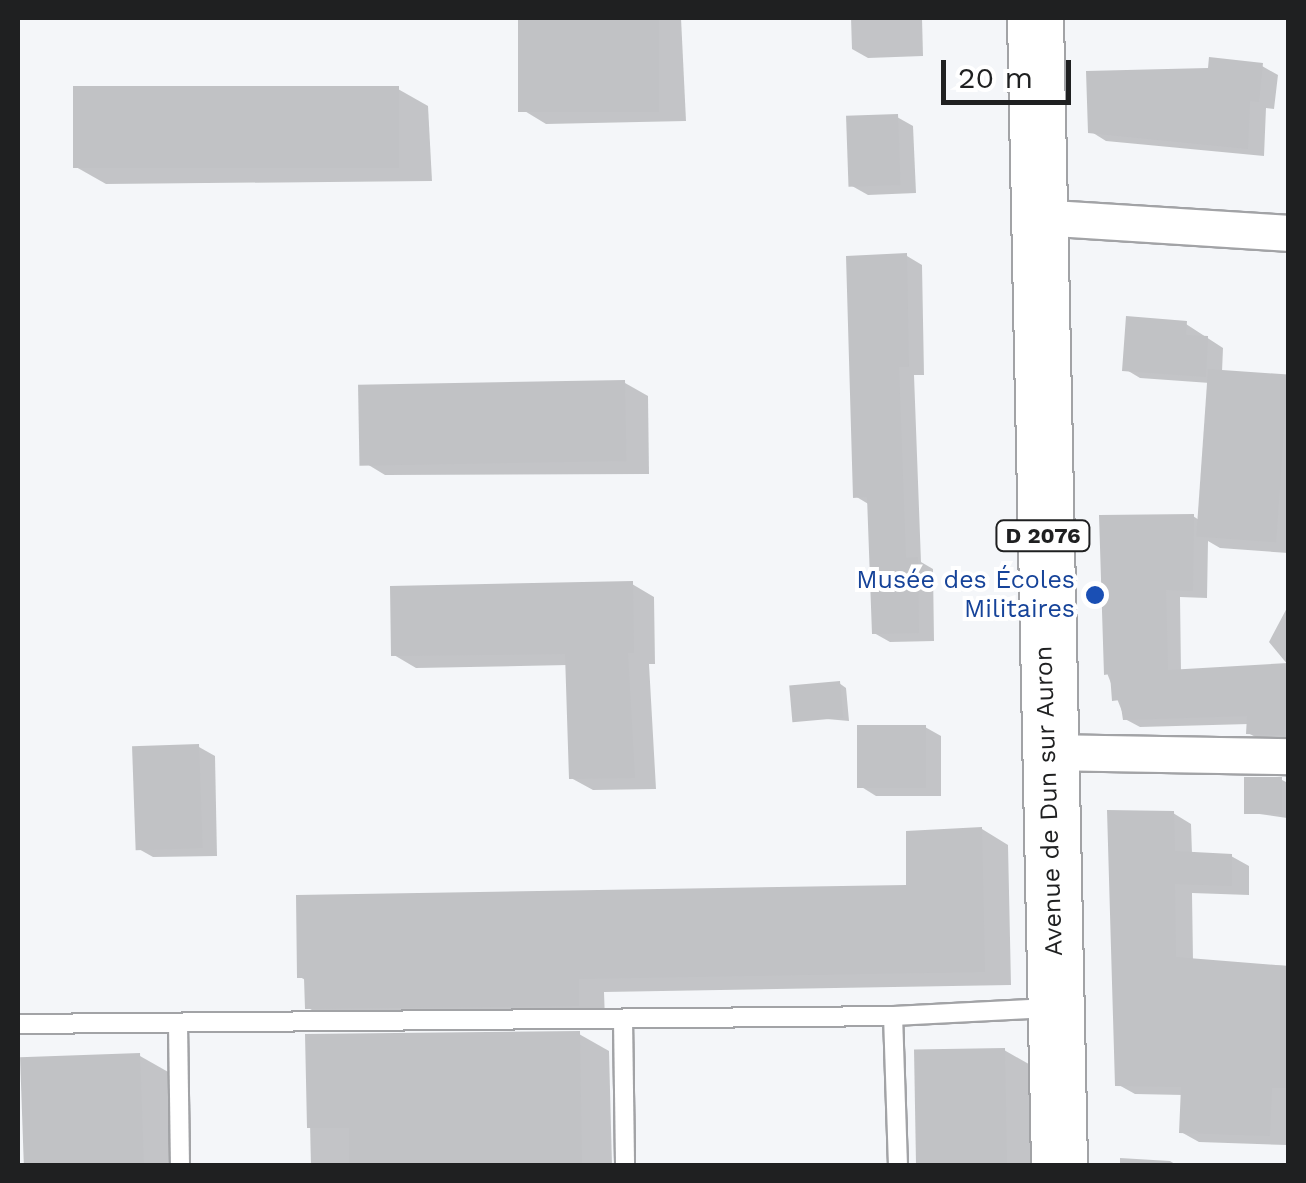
<!DOCTYPE html>
<meta charset="utf-8">
<style>
body{margin:0}
#map{position:relative;width:1306px;height:1183px;overflow:hidden;background:#f4f6f9;font-family:"Work Sans",sans-serif}
div>[style]{position:absolute}
.shadow>*{inset:0;background:#0003}
.building>*{inset:0;background:#c1c2c5;transform-origin:0 0}
.roads{filter:drop-shadow(2px 0 #a2a3a6) drop-shadow(-2px 0 #a2a3a6) drop-shadow(0 2px #a2a3a6) drop-shadow(0 -2px #a2a3a6)}
.service>*{height:18px;margin:-9px;padding:0 9px;transform-origin:9px;border-radius:9px;background:#fff}
.minor>*{height:35px;margin:-17.5px;padding:0 17.5px;transform-origin:17.5px;border-radius:17.5px;background:#fff}
.primary>*{height:55px;margin:-27.5px;padding:0 27.5px;transform-origin:27.5px;border-radius:27.5px;background:#fff}
.dots>*{width:28px;height:28px;translate:-50% -50%;box-sizing:border-box;border:5px solid #fff;border-radius:50%}
span{translate:-50% -50%;white-space:nowrap;text-align:center;line-height:1.15;-webkit-text-stroke:8px #fff;paint-order:stroke}
.shield-label span{padding:2px 8px;background:#fff;border:2px solid;border-radius:8px;-webkit-text-stroke-width:0}
.shield-label{font-size:22px;color:#1f2021;font-weight:700}
.transit-label{font-size:25px;color:#164399}
.right{translate:-100% -50%;text-align:right}
.street-label{font-size:25px;color:#1f2021}
.frame{position:absolute;inset:0;border:20px solid #1f2021;pointer-events:none}
.scale{position:absolute;left:941px;top:60px;width:130px;height:45px;box-sizing:border-box;border:5px solid #1f2021;border-top:0;padding-left:12px;font-size:30px;line-height:35px;white-space:nowrap;color:#1f2021;-webkit-text-stroke:8px #fff;paint-order:stroke}
</style>
<div id="map">
<div class="shadow">
<i style="clip-path:polygon(520px 18px,681px 18px,686px 121px,546px 124px,523px 110px)"></i>
<i style="clip-path:polygon(851px 18px,922px 18px,923px 56px,868px 58px,852px 49px)"></i>
<i style="clip-path:polygon(1262px 66px,1278px 75px,1274px 109px,1266px 108px,1264px 156px,1106px 141px,1090px 131px,1210px 71px)"></i>
<i style="clip-path:polygon(398px 89px,428px 106px,432px 181px,106px 184px,76px 167px)"></i>
<i style="clip-path:polygon(897px 117px,913px 126px,916px 193px,868px 195px,852px 186px)"></i>
<i style="clip-path:polygon(907px 256px,922px 265px,924px 375px,914px 375px,921px 562px,933px 569px,934px 641px,890px 642px,874px 633px,870px 505px,855px 496px)"></i>
<i style="clip-path:polygon(1186px 324px,1223px 348px,1222px 372px,1288px 377px,1288px 553px,1220px 548px,1208px 541px,1207px 598px,1180px 597px,1181px 672px,1288px 665px,1269px 642px,1288px 606px,1288px 741px,1263px 741px,1248px 733px,1249px 724px,1140px 727px,1125px 719px,1107px 673px,1193px 516px,1199px 520px,1210px 383px,1140px 378px,1125px 369px)"></i>
<i style="clip-path:polygon(625px 383px,648px 396px,649px 474px,385px 475px,362px 461px)"></i>
<i style="clip-path:polygon(632px 584px,654px 597px,655px 664px,649px 664px,656px 789px,593px 790px,571px 778px,568px 665px,416px 668px,394px 655px)"></i>
<i style="clip-path:polygon(839px 683px,846px 688px,849px 721px,793px 716px)"></i>
<i style="clip-path:polygon(925px 727px,941px 736px,941px 796px,876px 796px,860px 786px)"></i>
<i style="clip-path:polygon(199px 747px,215px 756px,217px 856px,153px 857px,137px 848px)"></i>
<i style="clip-path:polygon(1282px 780px,1288px 783px,1287px 818px,1245px 812px)"></i>
<i style="clip-path:polygon(1173px 813px,1191px 824px,1192px 854px,1231px 856px,1249px 866px,1249px 895px,1192px 893px,1193px 961px,1288px 966px,1287px 1145px,1199px 1142px,1181px 1132px,1183px 1095px,1135px 1094px,1117px 1084px)"></i>
<i style="clip-path:polygon(982px 829px,1008px 845px,1011px 985px,604px 992px,605px 1020px,333px 1023px,307px 1007px,307px 981px,300px 977px,908px 888px)"></i>
<i style="clip-path:polygon(579px 1034px,609px 1051px,612px 1166px,311px 1166px,308px 1036px)"></i>
<i style="clip-path:polygon(1004px 1050px,1034px 1067px,1037px 1166px,919px 1166px)"></i>
<i style="clip-path:polygon(140px 1056px,170px 1073px,172px 1166px,26px 1166px)"></i>
<i style="clip-path:polygon(1120px 1158px,1170px 1161px,1178px 1166px,1120px 1166px)"></i>
</div>
<div class="building">
<i style="left:518px;top:18px;width:141px;height:94px"></i>
<i style="clip-path:polygon(1209px 57px,1263px 63px,1259px 102px,1250px 101px,1248px 149px,1088px 133px,1086px 71px,1208px 68px)"></i>
<i style="left:73px;top:86px;width:326px;height:82px"></i>
<i style="left:898px;top:114px;width:71px;height:52px;rotate:88deg"></i>
<i style="clip-path:polygon(907px 253px,909px 367px,899px 367px,906px 558px,918px 557px,919px 633px,872px 634px,867px 497px,853px 498px,846px 256px)"></i>
<i style="clip-path:polygon(1126px 316px,1187px 321px,1186px 335px,1208px 336px,1206px 377px,1122px 371px)"></i>
<i style="left:1208px;top:369px;width:80px;height:168px;rotate:4deg"></i>
<i style="left:625px;top:380px;width:81px;height:267px;rotate:89deg"></i>
<i style="clip-path:polygon(1194px 514px,1193px 591px,1166px 590px,1168px 670px,1288px 663px,1284px 735px,1246px 734px,1247px 716px,1123px 720px,1120px 700px,1112px 701px,1110px 674px,1104px 675px,1099px 515px)"></i>
<i style="clip-path:polygon(633px 581px,634px 653px,628px 653px,635px 778px,569px 779px,565px 654px,391px 656px,390px 586px)"></i>
<i style="left:840px;top:681px;width:37px;height:51px;rotate:85deg"></i>
<i style="left:857px;top:725px;width:69px;height:63px"></i>
<i style="left:199px;top:744px;width:104px;height:67px;rotate:88deg"></i>
<i style="left:1244px;top:777px;width:38px;height:37px"></i>
<i style="clip-path:polygon(1107px 810px,1174px 811px,1175px 851px,1232px 854px,1232px 886px,1175px 884px,1176px 957px,1288px 966px,1288px 1088px,1272px 1088px,1270px 1136px,1179px 1133px,1181px 1087px,1115px 1086px)"></i>
<i style="clip-path:polygon(982px 827px,985px 972px,579px 979px,579px 1006px,305px 1009px,304px 978px,297px 978px,296px 895px,906px 885px,906px 831px)"></i>
<i style="clip-path:polygon(580px 1031px,582px 1166px,349px 1166px,349px 1128px,307px 1128px,305px 1034px)"></i>
<i style="left:1005px;top:1048px;width:118px;height:91px;rotate:89deg"></i>
<i style="left:140px;top:1053px;width:113px;height:120px;rotate:88deg"></i>
</div>
<div class="roads">
<div class="service">
<i style="left:623px;top:1019px;width:147px;rotate:89.2deg"></i>
<i style="left:178px;top:1023px;width:143px;rotate:89.2deg"></i>
<i style="left:18px;top:1024px;width:875px;rotate:-0.52deg"></i>
<i style="left:898px;top:1166px;width:150px;rotate:-91.9deg"></i>
<i style="left:893px;top:1016px;width:157px;rotate:-2.9deg"></i>
</div>
<div class="minor">
<i style="left:1037px;top:217px;width:252px;rotate:3.6deg"></i>
<i style="left:1049px;top:752px;width:239px;rotate:1deg"></i>
</div>
<div class="primary">
<i style="left:1035px;top:18px;width:1148px;rotate:88.8deg"></i>
</div>
</div>
<div class="dots">
<i style="left:1095px;top:595px;background:#1a4fb4"></i>
</div>
<div class="shield-label">
<span style="left:1043px;top:536px">D 2076</span>
</div>
<div class="transit-label">
<span class="right" style="left:1075px;top:595px">Musée des Écoles<br>Militaires</span>
</div>
<div class="street-label">
<span style="left:1049px;top:801px;rotate:-92deg">Avenue de Dun sur Auron</span>
</div>
<div class="frame"></div>
<div class="scale">20 m</div>
</div>
